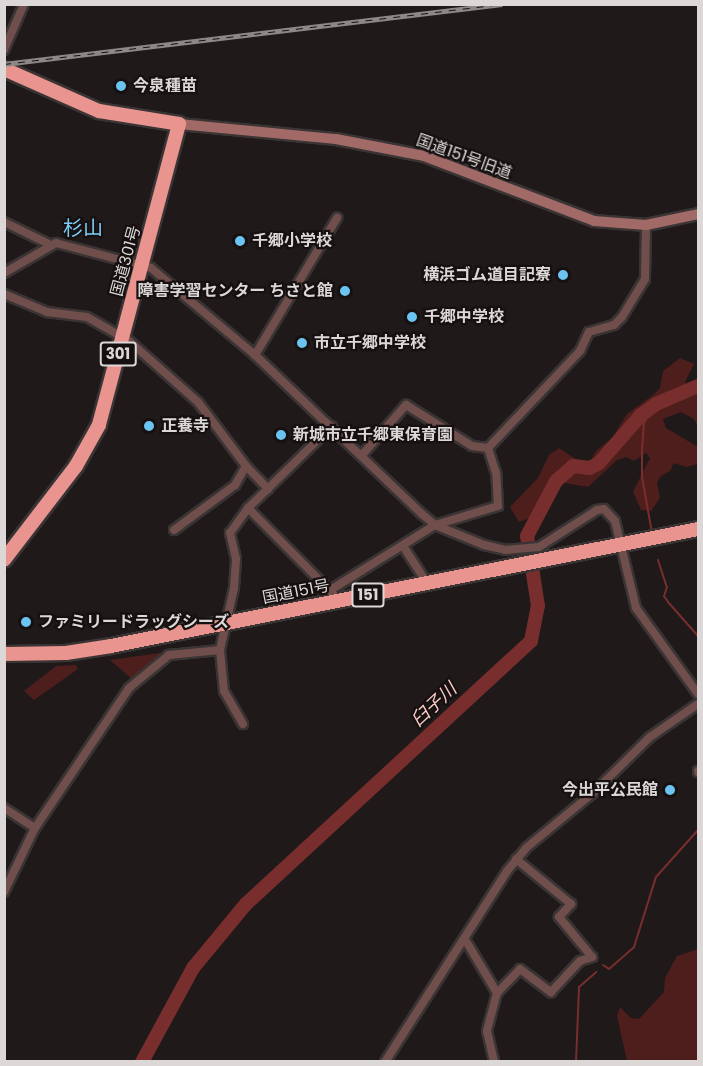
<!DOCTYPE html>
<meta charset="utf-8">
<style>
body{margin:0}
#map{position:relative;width:703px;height:1066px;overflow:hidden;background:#1f1919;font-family:Poppins,"Noto Sans JP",sans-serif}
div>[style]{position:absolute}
.green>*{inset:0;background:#4e1e1d}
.stream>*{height:2px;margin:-1px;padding:0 1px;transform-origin:1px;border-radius:1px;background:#782e2d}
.river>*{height:14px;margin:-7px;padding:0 7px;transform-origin:7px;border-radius:7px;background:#782e2d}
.roads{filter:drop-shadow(2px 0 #3a3434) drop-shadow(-2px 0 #3a3434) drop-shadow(0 2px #3a3434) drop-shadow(0 -2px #3a3434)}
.street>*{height:8px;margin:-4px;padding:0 4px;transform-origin:4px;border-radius:4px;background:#704e4b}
.secondary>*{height:10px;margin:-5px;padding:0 5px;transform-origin:5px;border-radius:5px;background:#a16a67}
.highway>*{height:14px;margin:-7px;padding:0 7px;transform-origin:7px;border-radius:7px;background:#e9948e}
.rail>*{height:4.5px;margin-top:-2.25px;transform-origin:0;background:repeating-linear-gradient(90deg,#161010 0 7px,#8d8888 0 14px);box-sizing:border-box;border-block:2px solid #8d8888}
.dots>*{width:16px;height:16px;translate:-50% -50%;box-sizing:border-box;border:3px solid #161010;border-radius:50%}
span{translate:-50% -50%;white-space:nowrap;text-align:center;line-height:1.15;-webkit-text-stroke:4.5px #161010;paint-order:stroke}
.shield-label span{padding:2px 4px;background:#161010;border:2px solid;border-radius:4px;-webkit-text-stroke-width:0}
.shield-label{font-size:15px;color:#ddd8d8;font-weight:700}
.poi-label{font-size:16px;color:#ddd8d8;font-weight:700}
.left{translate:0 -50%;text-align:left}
.right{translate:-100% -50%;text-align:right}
.street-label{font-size:16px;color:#ddd8d8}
.water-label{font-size:18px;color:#fbcdc9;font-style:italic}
.quarter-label{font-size:20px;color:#7dccf8}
.frame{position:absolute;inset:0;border:6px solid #ddd8d8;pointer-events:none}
</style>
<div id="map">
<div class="green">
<i style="clip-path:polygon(680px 358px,694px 364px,685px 382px,693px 390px,698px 389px,698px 426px,694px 419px,681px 412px,663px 419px,666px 428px,698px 447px,698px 464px,686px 467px,674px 463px,670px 471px,661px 476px,657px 482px,660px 498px,651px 511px,641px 510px,633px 492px,650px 458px,646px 453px,634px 461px,626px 457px,617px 460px,588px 487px,553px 481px,530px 518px,519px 522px,510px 507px,538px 478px,549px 455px,559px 448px,583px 464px,590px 462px,596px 451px,612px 438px,627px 414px,653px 395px,660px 388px,663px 371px)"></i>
<i style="clip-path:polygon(167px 652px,133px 680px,110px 660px)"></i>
<i style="clip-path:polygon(76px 665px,78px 669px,34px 700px,24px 691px,56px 666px)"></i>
<i style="clip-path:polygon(698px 949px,698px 1061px,627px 1061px,617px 1016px,620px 1007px,631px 1018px,639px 1019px,664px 992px,665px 978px,677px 956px)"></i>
</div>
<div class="stream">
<i style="left:652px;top:533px;width:57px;rotate:-100.1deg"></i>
<i style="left:642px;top:477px;width:27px;rotate:-90deg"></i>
<i style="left:642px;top:450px;width:27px;rotate:-86deg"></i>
<i style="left:644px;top:423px;width:22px;rotate:-58deg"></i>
<i style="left:658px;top:560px;width:28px;rotate:72deg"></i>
<i style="left:667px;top:587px;width:9px;rotate:108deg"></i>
<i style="left:664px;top:596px;width:7px;rotate:56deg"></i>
<i style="left:668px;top:602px;width:45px;rotate:48.6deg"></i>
<i style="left:603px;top:965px;width:7px;rotate:34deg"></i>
<i style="left:609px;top:969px;width:33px;rotate:-41deg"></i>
<i style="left:634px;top:947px;width:73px;rotate:-72.6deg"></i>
<i style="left:656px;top:877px;width:63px;rotate:-48.2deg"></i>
<i style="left:576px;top:1062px;width:75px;rotate:-87.7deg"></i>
<i style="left:579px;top:987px;width:23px;rotate:-41deg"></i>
</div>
<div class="river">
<i style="left:142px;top:1062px;width:107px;rotate:-61.5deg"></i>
<i style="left:193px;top:968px;width:83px;rotate:-50.4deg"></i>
<i style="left:246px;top:904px;width:388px;rotate:-42.7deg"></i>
<i style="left:531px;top:641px;width:36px;rotate:-79deg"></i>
<i style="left:538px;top:606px;width:71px;rotate:-98.9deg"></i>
<i style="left:527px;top:536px;width:62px;rotate:-62.2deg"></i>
<i style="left:556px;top:481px;width:23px;rotate:-41deg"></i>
<i style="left:573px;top:466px;width:17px;rotate:7deg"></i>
<i style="left:590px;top:468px;width:10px;rotate:-29deg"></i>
<i style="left:599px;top:463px;width:64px;rotate:-48.8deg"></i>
<i style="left:641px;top:415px;width:19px;rotate:-36deg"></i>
<i style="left:656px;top:404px;width:46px;rotate:-23.2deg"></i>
</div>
<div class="roads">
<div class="street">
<i style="left:4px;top:50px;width:50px;rotate:-66.5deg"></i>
<i style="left:4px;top:222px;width:50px;rotate:26.1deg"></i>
<i style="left:4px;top:273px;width:60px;rotate:-30deg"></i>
<i style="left:56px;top:243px;width:98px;rotate:14.7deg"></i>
<i style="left:151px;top:268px;width:136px;rotate:39.9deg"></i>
<i style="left:255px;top:355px;width:231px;rotate:43.6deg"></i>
<i style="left:422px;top:514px;width:17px;rotate:40deg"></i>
<i style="left:435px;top:525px;width:53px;rotate:22.2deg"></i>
<i style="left:484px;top:545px;width:22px;rotate:13deg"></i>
<i style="left:505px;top:550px;width:34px;rotate:-5deg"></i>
<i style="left:539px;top:547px;width:69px;rotate:-32.5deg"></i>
<i style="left:597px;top:510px;width:7px;rotate:-8deg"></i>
<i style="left:604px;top:509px;width:16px;rotate:47deg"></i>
<i style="left:615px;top:521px;width:89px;rotate:76.4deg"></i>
<i style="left:636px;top:608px;width:106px;rotate:54.2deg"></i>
<i style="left:4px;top:294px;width:47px;rotate:22.7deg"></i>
<i style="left:47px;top:312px;width:40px;rotate:7.1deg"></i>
<i style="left:87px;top:317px;width:48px;rotate:29.7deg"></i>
<i style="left:129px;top:341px;width:92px;rotate:41.5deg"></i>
<i style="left:198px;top:402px;width:80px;rotate:53.1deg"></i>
<i style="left:246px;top:466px;width:32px;rotate:46deg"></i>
<i style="left:255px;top:355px;width:160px;rotate:-59.1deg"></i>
<i style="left:362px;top:455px;width:67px;rotate:-48.7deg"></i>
<i style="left:406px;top:405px;width:78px;rotate:31.8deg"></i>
<i style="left:472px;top:446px;width:16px;rotate:7deg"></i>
<i style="left:488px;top:448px;width:134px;rotate:-46.5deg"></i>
<i style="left:580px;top:351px;width:21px;rotate:-65deg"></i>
<i style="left:589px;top:332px;width:26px;rotate:-16deg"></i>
<i style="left:614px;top:325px;width:11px;rotate:-45deg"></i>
<i style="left:622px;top:317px;width:44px;rotate:-58.8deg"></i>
<i style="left:645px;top:279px;width:54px;rotate:-88.9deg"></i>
<i style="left:248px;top:508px;width:121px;rotate:45.3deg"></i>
<i style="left:174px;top:530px;width:76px;rotate:-36.4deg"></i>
<i style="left:235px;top:485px;width:22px;rotate:-60deg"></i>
<i style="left:403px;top:546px;width:44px;rotate:57deg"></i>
<i style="left:332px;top:589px;width:121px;rotate:-31.9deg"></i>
<i style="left:435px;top:525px;width:66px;rotate:-16.8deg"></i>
<i style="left:498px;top:506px;width:33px;rotate:-93deg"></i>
<i style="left:496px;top:473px;width:26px;rotate:-108deg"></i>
<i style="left:243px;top:724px;width:38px;rotate:-120deg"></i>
<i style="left:224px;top:691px;width:41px;rotate:-95.6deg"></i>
<i style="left:220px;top:650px;width:64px;rotate:-77.3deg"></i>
<i style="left:234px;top:588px;width:29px;rotate:-86deg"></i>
<i style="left:236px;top:559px;width:27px;rotate:-103deg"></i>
<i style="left:230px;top:533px;width:31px;rotate:-54deg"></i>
<i style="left:248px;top:508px;width:117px;rotate:-44.3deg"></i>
<i style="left:698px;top:772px;width:1px;rotate:-90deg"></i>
<i style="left:4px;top:808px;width:37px;rotate:33deg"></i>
<i style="left:4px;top:892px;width:71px;rotate:-64.2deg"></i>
<i style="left:35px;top:828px;width:169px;rotate:-56.1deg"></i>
<i style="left:129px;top:688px;width:52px;rotate:-39.5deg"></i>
<i style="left:169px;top:655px;width:51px;rotate:-5.6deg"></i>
<i style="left:466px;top:941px;width:61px;rotate:59.2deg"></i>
<i style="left:497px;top:993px;width:39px;rotate:105deg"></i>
<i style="left:487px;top:1031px;width:32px;rotate:77deg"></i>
<i style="left:497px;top:993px;width:33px;rotate:-46deg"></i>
<i style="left:520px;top:969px;width:39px;rotate:37deg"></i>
<i style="left:551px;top:992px;width:42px;rotate:-46.9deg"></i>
<i style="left:580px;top:961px;width:13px;rotate:-18deg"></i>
<i style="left:592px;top:957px;width:52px;rotate:-129.5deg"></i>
<i style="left:559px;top:917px;width:18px;rotate:-47deg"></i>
<i style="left:571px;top:904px;width:71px;rotate:-140.7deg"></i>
<i style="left:385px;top:1062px;width:227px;rotate:-57.4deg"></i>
<i style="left:507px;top:871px;width:30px;rotate:-50deg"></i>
<i style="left:526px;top:848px;width:87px;rotate:-39.4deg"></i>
<i style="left:593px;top:793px;width:80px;rotate:-44.5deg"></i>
<i style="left:650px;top:737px;width:58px;rotate:-34.5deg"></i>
</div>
<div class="secondary">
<i style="left:179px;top:124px;width:158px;rotate:5.5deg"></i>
<i style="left:336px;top:139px;width:90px;rotate:10.9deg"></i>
<i style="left:424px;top:156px;width:182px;rotate:20.9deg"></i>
<i style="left:594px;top:221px;width:52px;rotate:4.4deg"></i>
<i style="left:646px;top:225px;width:53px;rotate:-11.9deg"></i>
</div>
<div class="highway">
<i style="left:4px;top:69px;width:104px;rotate:23.9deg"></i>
<i style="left:99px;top:111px;width:81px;rotate:9.2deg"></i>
<i style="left:179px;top:124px;width:311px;rotate:104.9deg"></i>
<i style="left:99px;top:425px;width:47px;rotate:119.3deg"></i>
<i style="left:76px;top:466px;width:118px;rotate:127.5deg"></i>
<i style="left:4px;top:654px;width:62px;rotate:-0.9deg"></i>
<i style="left:66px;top:653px;width:46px;rotate:-8.8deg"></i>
<i style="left:111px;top:646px;width:599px;rotate:-11.27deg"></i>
</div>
</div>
<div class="rail">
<i style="left:4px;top:64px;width:502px;rotate:-6.87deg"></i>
</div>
<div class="dots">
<i style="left:121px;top:86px;background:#6bc3f2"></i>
<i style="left:240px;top:241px;background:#6bc3f2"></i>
<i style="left:563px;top:275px;background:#6bc3f2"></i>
<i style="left:345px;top:291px;background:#6bc3f2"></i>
<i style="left:412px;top:317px;background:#6bc3f2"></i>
<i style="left:302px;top:343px;background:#6bc3f2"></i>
<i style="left:149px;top:426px;background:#6bc3f2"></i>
<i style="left:281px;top:435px;background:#6bc3f2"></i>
<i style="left:26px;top:622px;background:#6bc3f2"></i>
<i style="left:670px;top:790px;background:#6bc3f2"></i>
</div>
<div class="shield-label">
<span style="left:118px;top:354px">301</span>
<span style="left:368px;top:595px">151</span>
</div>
<div class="poi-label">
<span class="left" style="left:133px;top:86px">今泉種苗</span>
<span class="left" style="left:252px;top:241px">千郷小学校</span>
<span class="right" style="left:551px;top:275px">横浜ゴム道目記寮</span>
<span class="right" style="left:333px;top:291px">障害学習センター ちさと館</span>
<span class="left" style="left:424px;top:317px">千郷中学校</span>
<span class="left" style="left:314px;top:343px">市立千郷中学校</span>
<span class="left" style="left:161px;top:426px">正養寺</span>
<span class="left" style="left:293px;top:435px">新城市立千郷東保育園</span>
<span class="left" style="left:38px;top:622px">ファミリードラッグシーズ</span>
<span class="right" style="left:658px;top:790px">今出平公民館</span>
</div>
<div class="street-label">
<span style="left:464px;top:157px;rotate:20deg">国道151号旧道</span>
<span style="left:126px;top:261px;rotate:-75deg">国道301号</span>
<span style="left:296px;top:592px;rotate:-11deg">国道151号</span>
</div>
<div class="water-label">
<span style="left:434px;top:705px;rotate:-43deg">臼子川</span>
</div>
<div class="quarter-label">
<span style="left:83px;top:228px">杉山</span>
</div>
<div class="frame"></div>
</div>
